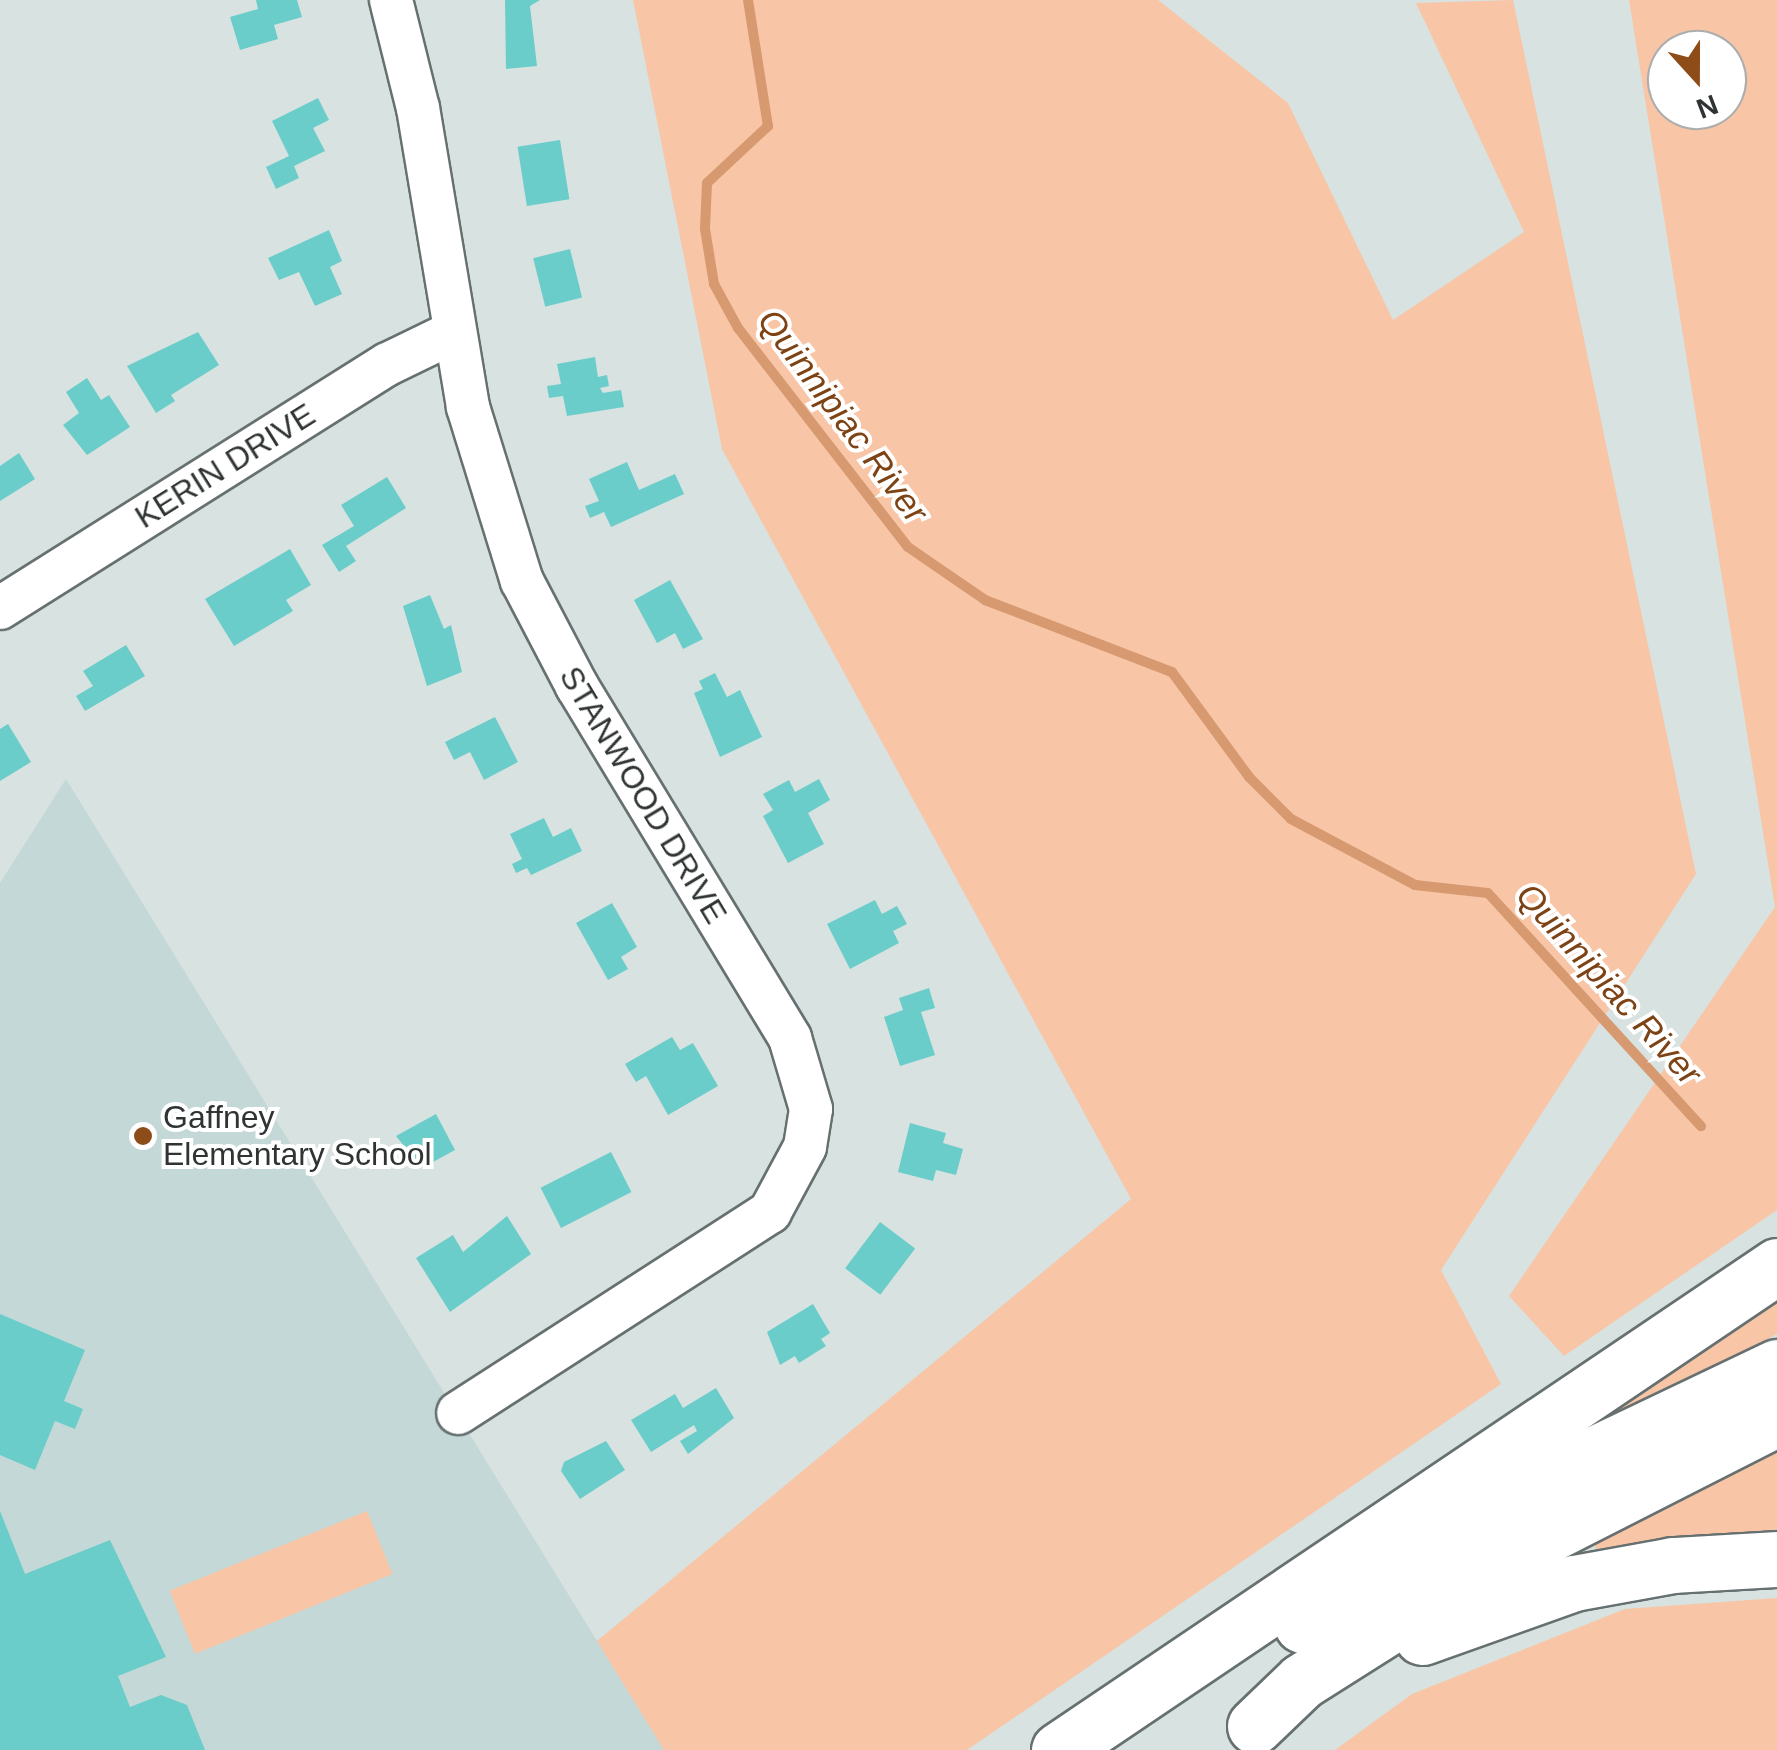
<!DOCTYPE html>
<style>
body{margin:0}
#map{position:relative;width:1777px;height:1750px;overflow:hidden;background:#d7e2e1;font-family:Arial,sans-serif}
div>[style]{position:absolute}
.built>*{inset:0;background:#c4d8d7}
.green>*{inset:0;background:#f8c6a6;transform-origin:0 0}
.stream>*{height:10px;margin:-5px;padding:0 5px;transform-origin:5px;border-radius:5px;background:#d79970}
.building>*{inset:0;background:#6acdc9;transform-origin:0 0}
.roads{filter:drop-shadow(2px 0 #677070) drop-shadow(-2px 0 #677070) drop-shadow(0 2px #677070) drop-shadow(0 -2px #677070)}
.minor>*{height:42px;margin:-21px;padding:0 21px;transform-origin:21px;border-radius:21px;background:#fff}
.highway>*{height:55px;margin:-27.5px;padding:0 27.5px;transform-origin:27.5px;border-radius:27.5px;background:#fff}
.dots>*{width:28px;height:28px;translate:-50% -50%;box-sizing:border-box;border:5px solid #fff;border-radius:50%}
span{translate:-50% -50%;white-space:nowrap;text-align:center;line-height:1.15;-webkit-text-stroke:8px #fff;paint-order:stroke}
.street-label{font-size:32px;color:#2f3333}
.poi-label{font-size:32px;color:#2f3333}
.left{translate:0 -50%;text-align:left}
.water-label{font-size:35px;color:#7d4315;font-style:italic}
.north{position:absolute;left:1647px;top:30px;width:100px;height:100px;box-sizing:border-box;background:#fff;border:2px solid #acadad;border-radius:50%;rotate:159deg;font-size:28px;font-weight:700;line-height:40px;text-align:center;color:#2f3333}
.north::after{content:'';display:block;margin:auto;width:35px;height:45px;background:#8e4c18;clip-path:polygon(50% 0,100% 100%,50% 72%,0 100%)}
</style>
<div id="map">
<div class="built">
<i style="clip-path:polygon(66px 779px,597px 1641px,1124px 1390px,859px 1750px,0 1750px,0 883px)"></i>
</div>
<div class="green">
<i style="clip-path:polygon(633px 0,1158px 0,1288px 103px,1393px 320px,1524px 232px,1416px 3px,1513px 0,1696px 874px,1441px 1270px,1501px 1384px,967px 1750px,664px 1750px,597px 1641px,1131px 1199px,722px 449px)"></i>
<i style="clip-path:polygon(evenodd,1629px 0,1777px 0,1777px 1210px,1564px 1356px,1509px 1296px,1775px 907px,1629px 0,1667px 50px,1727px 50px,1727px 110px,1667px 110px,1667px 50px)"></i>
<i style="clip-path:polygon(1777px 1294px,1777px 1334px,1543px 1459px,1535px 1448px)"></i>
<i style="clip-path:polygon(1777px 1447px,1777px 1530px,1597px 1551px,1592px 1537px)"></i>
<i style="left:367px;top:1511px;width:68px;height:213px;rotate:68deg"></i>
<i style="clip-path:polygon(1777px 1598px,1777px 1750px,1335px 1750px,1412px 1694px,1625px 1609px)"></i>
</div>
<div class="stream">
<i style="left:748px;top:0;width:128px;rotate:81deg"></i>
<i style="left:768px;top:126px;width:83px;rotate:136.9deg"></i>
<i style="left:707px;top:183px;width:46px;rotate:92.5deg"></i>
<i style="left:705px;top:229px;width:56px;rotate:80.7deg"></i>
<i style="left:714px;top:284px;width:50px;rotate:61.4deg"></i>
<i style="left:738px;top:328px;width:277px;rotate:52.2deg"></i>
<i style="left:908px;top:547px;width:93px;rotate:34.5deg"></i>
<i style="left:985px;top:600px;width:200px;rotate:21.1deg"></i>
<i style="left:1172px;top:672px;width:130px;rotate:53.7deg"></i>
<i style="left:1249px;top:777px;width:59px;rotate:45deg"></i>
<i style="left:1291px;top:819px;width:140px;rotate:28deg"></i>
<i style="left:1415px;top:885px;width:73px;rotate:6.3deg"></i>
<i style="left:1488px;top:893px;width:316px;rotate:47.6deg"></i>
</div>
<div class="building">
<i style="clip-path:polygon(256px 0,297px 0,302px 17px,274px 25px,278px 39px,240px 50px,230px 17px,258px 9px)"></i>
<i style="clip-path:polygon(505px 0,540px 0,530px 6px,537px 66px,506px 69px)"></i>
<i style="clip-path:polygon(318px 98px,329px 120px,313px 128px,325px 151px,294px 166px,299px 178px,276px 189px,266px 167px,289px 156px,272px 121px)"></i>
<i style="left:560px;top:140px;width:60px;height:43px;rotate:81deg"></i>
<i style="clip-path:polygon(329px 230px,342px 261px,330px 267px,342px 294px,315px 306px,299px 272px,279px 280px,268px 258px)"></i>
<i style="left:570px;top:249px;width:50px;height:38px;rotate:76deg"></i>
<i style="clip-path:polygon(198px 332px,219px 365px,171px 395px,175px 401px,156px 413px,127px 366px)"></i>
<i style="clip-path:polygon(595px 357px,598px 377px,607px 375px,609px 386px,600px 388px,603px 393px,621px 390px,624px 407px,567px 416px,563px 396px,549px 398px,547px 386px,561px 384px,557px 364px)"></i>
<i style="clip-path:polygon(87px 378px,101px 400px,109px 395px,130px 427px,87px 455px,63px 425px,79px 413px,66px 392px)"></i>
<i style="clip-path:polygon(19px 453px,35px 479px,0 501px,0 466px)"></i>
<i style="clip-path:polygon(627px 462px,639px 490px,675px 474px,684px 494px,611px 527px,604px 512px,590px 518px,585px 506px,599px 501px,589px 479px)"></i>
<i style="clip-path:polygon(387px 477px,406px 508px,346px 546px,356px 561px,339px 572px,322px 545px,354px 526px,341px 505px)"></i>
<i style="clip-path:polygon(290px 549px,311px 585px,286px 600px,293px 611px,234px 646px,205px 599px)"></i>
<i style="clip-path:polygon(670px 580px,703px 639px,683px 649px,675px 633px,657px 643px,634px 600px)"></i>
<i style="clip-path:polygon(430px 595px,444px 629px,451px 625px,462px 672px,427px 686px,403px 606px)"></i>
<i style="clip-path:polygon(126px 645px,145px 676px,85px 711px,76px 696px,93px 686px,83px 671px)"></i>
<i style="clip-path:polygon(715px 673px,727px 697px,740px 690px,762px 737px,720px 757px,694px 693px,703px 689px,699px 681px)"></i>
<i style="clip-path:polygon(495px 717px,518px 762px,484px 780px,470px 752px,454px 760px,445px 742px)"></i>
<i style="clip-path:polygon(8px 724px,31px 762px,0 781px,0 729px)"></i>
<i style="clip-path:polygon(819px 779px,830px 800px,808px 813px,824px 844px,788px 863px,763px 816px,773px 810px,763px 794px,789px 780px,795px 792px)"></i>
<i style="clip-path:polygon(544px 818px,553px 837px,571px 828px,582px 851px,531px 875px,527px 868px,516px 873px,512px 864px,522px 859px,510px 834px)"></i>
<i style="clip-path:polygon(875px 900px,882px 914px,897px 906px,907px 924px,893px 931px,899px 943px,850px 969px,827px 924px)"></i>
<i style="clip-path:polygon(612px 903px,637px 947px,621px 957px,628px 969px,608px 980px,576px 923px)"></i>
<i style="clip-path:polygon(929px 988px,935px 1008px,921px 1012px,935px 1055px,900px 1066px,884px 1017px,903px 1010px,899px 998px)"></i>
<i style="clip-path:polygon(672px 1037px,680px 1050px,693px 1043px,718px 1086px,668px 1115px,646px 1076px,636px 1082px,625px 1064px)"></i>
<i style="clip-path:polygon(436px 1114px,455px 1150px,422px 1168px,396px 1136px)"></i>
<i style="clip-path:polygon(910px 1123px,946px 1133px,943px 1143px,963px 1149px,956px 1175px,936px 1170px,933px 1181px,898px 1172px)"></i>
<i style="left:611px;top:1152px;width:45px;height:79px;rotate:63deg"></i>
<i style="clip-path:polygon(507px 1216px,531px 1254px,450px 1312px,416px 1258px,453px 1235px,463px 1252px)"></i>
<i style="left:880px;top:1222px;width:44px;height:58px;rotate:37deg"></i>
<i style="clip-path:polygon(813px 1304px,830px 1333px,821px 1339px,826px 1346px,799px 1363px,795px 1356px,780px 1365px,767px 1332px)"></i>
<i style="clip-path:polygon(0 1314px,85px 1350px,64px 1401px,83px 1409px,75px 1429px,55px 1421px,35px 1470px,0 1455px)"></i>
<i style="clip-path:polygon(716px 1388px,734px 1418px,688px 1454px,680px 1441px,697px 1431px,694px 1425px,651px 1452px,631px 1420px,675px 1394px,683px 1408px)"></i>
<i style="clip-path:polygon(606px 1441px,625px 1470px,580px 1499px,561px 1471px,564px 1462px)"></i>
<i style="clip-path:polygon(0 1511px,25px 1574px,110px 1540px,166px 1657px,118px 1676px,130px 1707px,161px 1695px,187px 1705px,205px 1750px,0 1750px)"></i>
</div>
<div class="roads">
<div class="minor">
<i style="left:391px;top:0;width:111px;rotate:76deg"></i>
<i style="left:418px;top:108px;width:303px;rotate:80.5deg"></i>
<i style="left:468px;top:407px;width:182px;rotate:72.8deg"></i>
<i style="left:522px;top:581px;width:119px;rotate:62.4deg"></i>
<i style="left:577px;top:686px;width:411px;rotate:58.8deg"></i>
<i style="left:790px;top:1038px;width:74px;rotate:73.5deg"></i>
<i style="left:811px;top:1109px;width:38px;rotate:99deg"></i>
<i style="left:805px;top:1147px;width:74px;rotate:118.3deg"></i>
<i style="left:770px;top:1212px;width:371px;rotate:147.2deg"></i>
<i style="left:0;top:608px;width:458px;rotate:-32.2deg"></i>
<i style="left:388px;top:364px;width:73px;rotate:-25.9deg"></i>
</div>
<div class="highway">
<i style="left:1302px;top:1625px;width:302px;rotate:-30.9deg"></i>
<i style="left:1561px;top:1470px;width:239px;rotate:-25.5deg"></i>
<i style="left:1422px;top:1637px;width:161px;rotate:-19.6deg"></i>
<i style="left:1574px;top:1583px;width:101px;rotate:-10.3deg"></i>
<i style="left:1673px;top:1565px;width:104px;rotate:-3.3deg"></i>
<i style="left:1255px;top:1726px;width:65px;rotate:-43.8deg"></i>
<i style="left:1302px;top:1681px;width:202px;rotate:-32.3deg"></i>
<i style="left:1473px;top:1573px;width:341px;rotate:-27deg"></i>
<i style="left:1059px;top:1750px;width:866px;rotate:-33.98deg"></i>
</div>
</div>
<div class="dots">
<i style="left:143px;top:1136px;background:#8e4c18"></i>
</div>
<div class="street-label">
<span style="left:225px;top:466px;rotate:-32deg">KERIN DRIVE</span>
<span style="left:643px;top:795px;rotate:59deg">STANWOOD DRIVE</span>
</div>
<div class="poi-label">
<span class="left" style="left:163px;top:1136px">Gaffney<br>Elementary School</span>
</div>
<div class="water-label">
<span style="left:843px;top:416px;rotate:53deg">Quinnipiac River</span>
<span style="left:1609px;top:984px;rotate:48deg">Quinnipiac River</span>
</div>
<div class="north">N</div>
</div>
